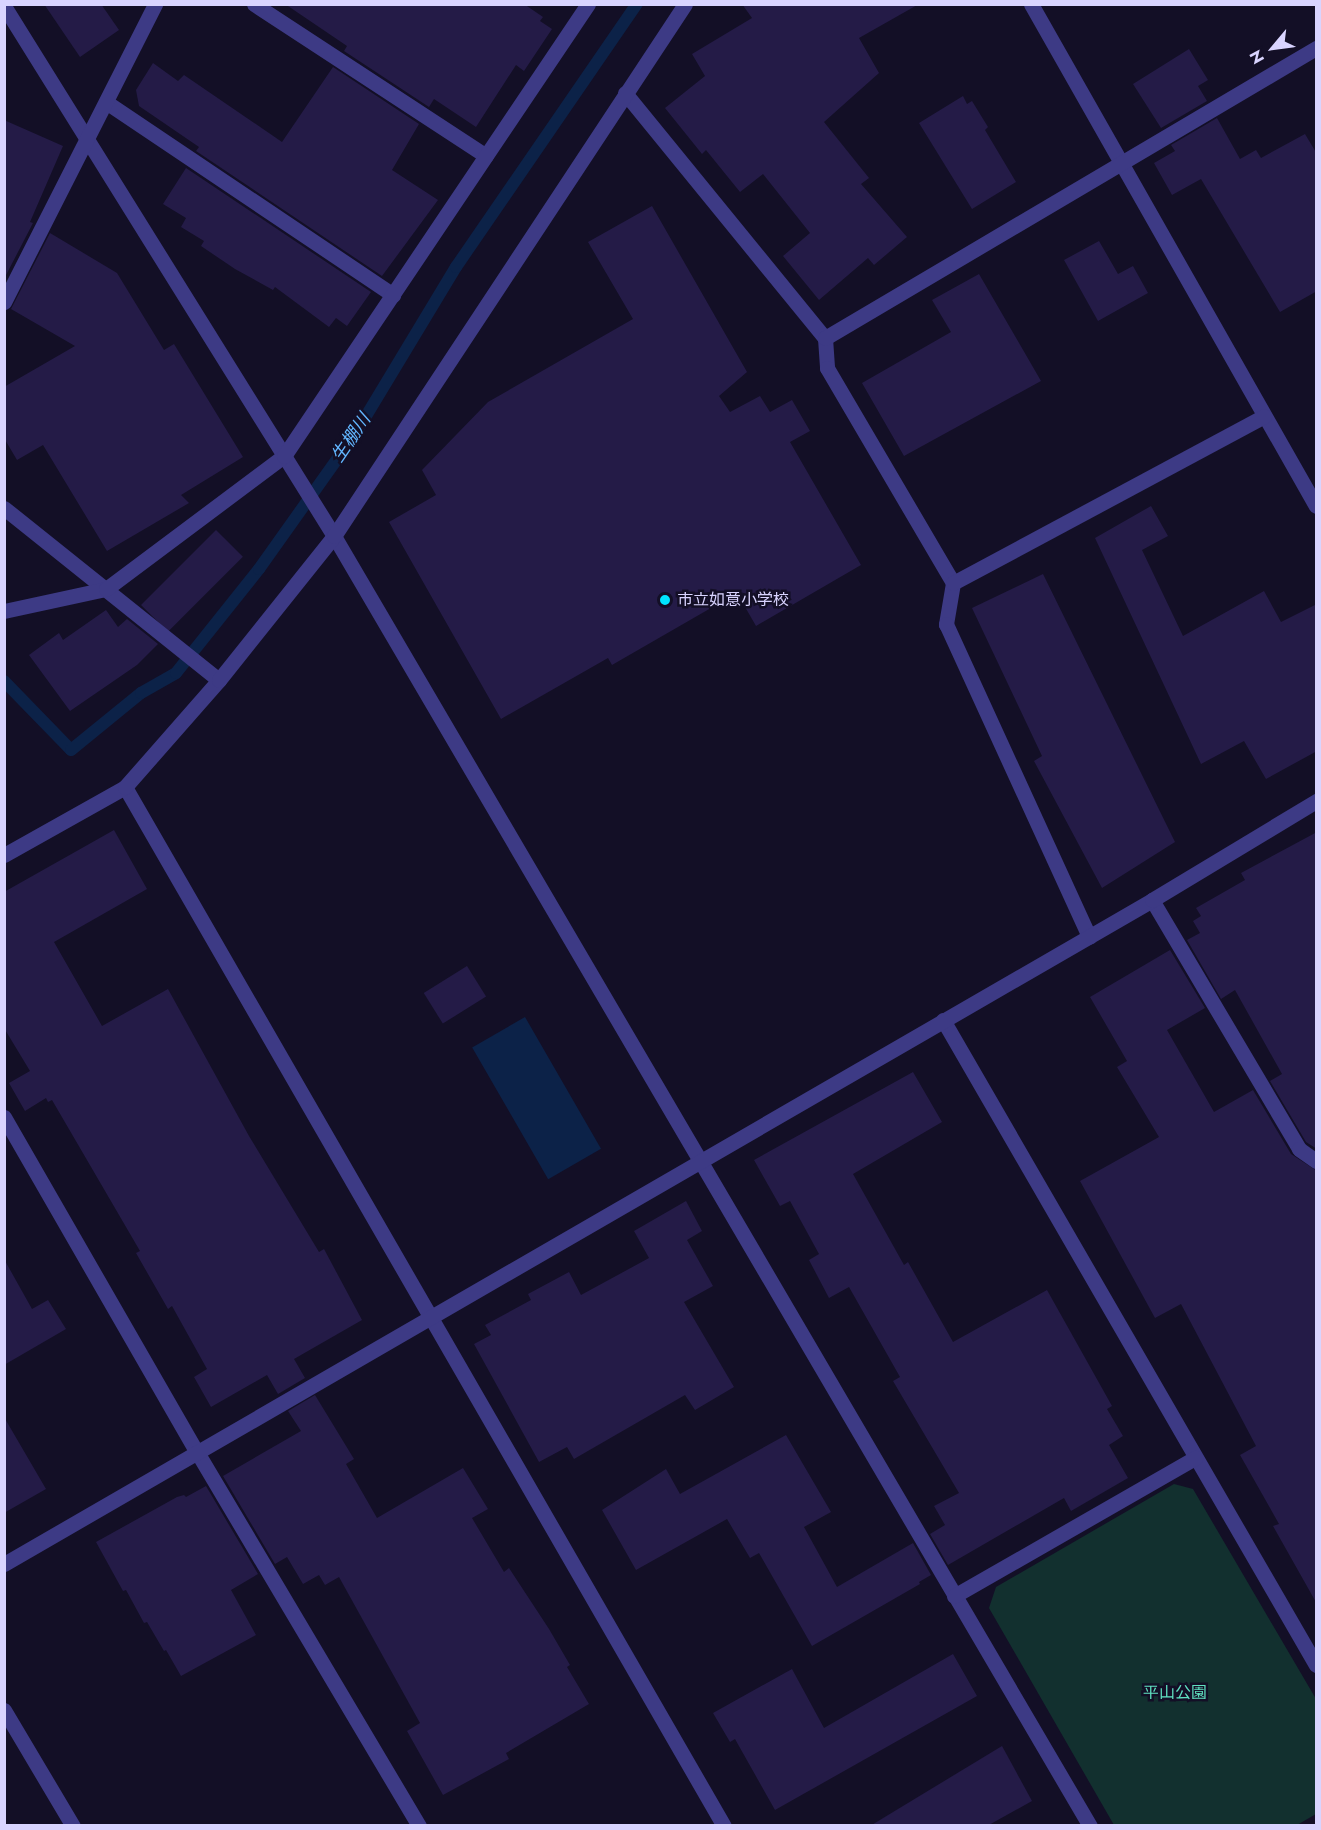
<!DOCTYPE html>
<meta charset="utf-8">
<style>
body{margin:0}
#map{position:relative;width:1321px;height:1830px;overflow:hidden;background:#130f26;font-family:Jost,"Noto Sans JP",sans-serif}
div>[style]{position:absolute}
.green>*{inset:0;background:#12302f}
.water>*{inset:0;background:#0c2248;transform-origin:0 0}
.stream>*{height:12px;margin:-6px;padding:0 6px;transform-origin:6px;border-radius:6px;background:#0c2248}
.building>*{inset:0;background:#241b47;transform-origin:0 0}
.street>*{height:15px;margin:-7.5px;padding:0 7.5px;transform-origin:7.5px;border-radius:7.5px;background:#3d3a85}
.dots>*{width:16px;height:16px;translate:-50% -50%;box-sizing:border-box;border:3px solid #130f26;border-radius:50%}
span{translate:-50% -50%;white-space:nowrap;text-align:center;line-height:1.15;-webkit-text-stroke:5px #130f26;paint-order:stroke}
.poi-label{font-size:16px;color:#d9d4ff}
.left{translate:0 -50%;text-align:left}
.park-label{font-size:16px;color:#5fe0c0}
.water-label{font-size:18px;color:#62b6ff;font-style:italic}
.frame{position:absolute;inset:0;border:6px solid #d9d4ff;pointer-events:none}
.north{position:absolute;left:1243px;top:18px;width:60px;height:60px;-webkit-text-stroke:4px #130f26;paint-order:stroke;rotate:241deg;font-size:16px;font-weight:700;line-height:24px;text-align:center;color:#d9d4ff}
.north::after{content:'';display:block;margin:auto;width:21px;height:27px;background:#d9d4ff;clip-path:polygon(50% 0,100% 100%,50% 72%,0 100%)}
</style>
<div id="map">
<div class="green">
<i style="clip-path:polygon(1174px 1484px,1193px 1489px,1316px 1699px,1316px 1814px,1297px 1825px,1114px 1825px,989px 1608px,996px 1587px)"></i>
</div>
<div class="water">
<i style="left:525px;top:1017px;width:152px;height:61px;rotate:60deg"></i>
</div>
<div class="stream">
<i style="left:4px;top:681px;width:96px;rotate:45.8deg"></i>
<i style="left:71px;top:750px;width:90px;rotate:-39.2deg"></i>
<i style="left:141px;top:693px;width:40px;rotate:-29.7deg"></i>
<i style="left:176px;top:673px;width:133px;rotate:-51.4deg"></i>
<i style="left:259px;top:569px;width:169px;rotate:-54.6deg"></i>
<i style="left:357px;top:431px;width:192px;rotate:-58.9deg"></i>
<i style="left:456px;top:267px;width:319px;rotate:-55.5deg"></i>
</div>
<div class="building">
<i style="clip-path:polygon(44px 4px,101px 4px,119px 30px,80px 57px)"></i>
<i style="clip-path:polygon(285px 4px,524px 4px,543px 17px,540px 21px,552px 29px,524px 71px,516px 65px,476px 127px,434px 99px,429px 107px,344px 51px,347px 46px)"></i>
<i style="clip-path:polygon(742px 4px,919px 4px,859px 38px,879px 73px,824px 122px,869px 178px,861px 184px,907px 237px,874px 265px,868px 258px,819px 300px,783px 256px,810px 233px,763px 174px,740px 192px,706px 150px,702px 154px,665px 108px,705px 76px,692px 54px,752px 18px)"></i>
<i style="clip-path:polygon(1189px 49px,1208px 80px,1198px 86px,1207px 101px,1161px 128px,1133px 84px)"></i>
<i style="clip-path:polygon(153px 63px,178px 81px,184px 75px,282px 142px,333px 67px,419px 124px,392px 170px,438px 200px,382px 276px,196px 151px,199px 147px,139px 106px,136px 90px)"></i>
<i style="clip-path:polygon(963px 96px,967px 104px,972px 101px,988px 127px,985px 130px,1016px 182px,972px 209px,919px 123px)"></i>
<i style="clip-path:polygon(1217px 118px,1240px 159px,1256px 150px,1261px 158px,1305px 134px,1317px 154px,1317px 291px,1280px 312px,1201px 179px,1172px 195px,1154px 163px,1175px 151px,1171px 145px)"></i>
<i style="clip-path:polygon(4px 120px,63px 146px,30px 222px,33px 223px,4px 279px)"></i>
<i style="clip-path:polygon(186px 168px,371px 292px,347px 326px,336px 318px,329px 327px,275px 287px,273px 290px,235px 269px,201px 246px,204px 241px,181px 227px,186px 218px,163px 204px)"></i>
<i style="clip-path:polygon(652px 206px,747px 372px,719px 396px,730px 412px,760px 396px,770px 412px,792px 400px,810px 431px,790px 442px,861px 565px,756px 626px,737px 593px,612px 665px,608px 658px,501px 719px,389px 522px,436px 495px,422px 470px,488px 402px,633px 319px,588px 242px)"></i>
<i style="clip-path:polygon(50px 233px,117px 273px,164px 350px,174px 344px,243px 457px,181px 495px,189px 503px,107px 551px,43px 445px,17px 460px,4px 438px,4px 387px,75px 346px,11px 309px)"></i>
<i style="clip-path:polygon(1099px 241px,1118px 274px,1133px 266px,1148px 293px,1098px 321px,1064px 260px)"></i>
<i style="clip-path:polygon(979px 274px,1041px 381px,904px 456px,862px 383px,951px 332px,932px 300px)"></i>
<i style="clip-path:polygon(1151px 506px,1168px 536px,1142px 550px,1183px 636px,1264px 591px,1281px 622px,1317px 604px,1317px 751px,1266px 779px,1244px 741px,1201px 764px,1095px 538px)"></i>
<i style="left:216px;top:530px;width:38px;height:106px;rotate:45deg"></i>
<i style="clip-path:polygon(1043px 574px,1175px 842px,1102px 888px,1034px 761px,1042px 756px,972px 608px)"></i>
<i style="clip-path:polygon(106px 610px,118px 627px,127px 619px,158px 644px,137px 665px,70px 711px,29px 655px,59px 633px,63px 640px)"></i>
<i style="clip-path:polygon(114px 830px,147px 889px,54px 942px,102px 1026px,168px 989px,249px 1136px,319px 1252px,324px 1249px,362px 1320px,294px 1359px,305px 1378px,278px 1394px,267px 1375px,211px 1407px,194px 1377px,207px 1369px,172px 1306px,168px 1309px,136px 1253px,140px 1251px,52px 1100px,48px 1102px,46px 1098px,25px 1111px,9px 1083px,30px 1071px,4px 1028px,4px 892px)"></i>
<i style="clip-path:polygon(1317px 832px,1317px 1149px,1306px 1142px,1270px 1081px,1282px 1074px,1235px 990px,1221px 999px,1187px 940px,1200px 933px,1193px 921px,1201px 916px,1196px 908px,1245px 880px,1241px 873px)"></i>
<i style="clip-path:polygon(1170px 950px,1205px 1008px,1167px 1030px,1214px 1112px,1253px 1090px,1291px 1154px,1317px 1171px,1317px 1604px,1273px 1526px,1279px 1524px,1240px 1455px,1256px 1446px,1181px 1304px,1155px 1318px,1080px 1181px,1159px 1137px,1117px 1067px,1127px 1061px,1090px 997px)"></i>
<i style="left:467px;top:966px;width:36px;height:51px;rotate:58deg"></i>
<i style="clip-path:polygon(913px 1072px,942px 1122px,853px 1174px,904px 1265px,908px 1262px,953px 1342px,1047px 1290px,1112px 1406px,1107px 1409px,1123px 1436px,1109px 1445px,1128px 1478px,1071px 1511px,1064px 1498px,948px 1565px,930px 1534px,945px 1525px,934px 1506px,959px 1493px,893px 1381px,900px 1377px,849px 1287px,829px 1298px,809px 1260px,819px 1254px,790px 1201px,780px 1206px,754px 1160px)"></i>
<i style="clip-path:polygon(686px 1201px,702px 1231px,687px 1240px,713px 1286px,684px 1302px,734px 1387px,695px 1410px,685px 1395px,574px 1459px,567px 1447px,539px 1462px,474px 1344px,491px 1335px,485px 1325px,531px 1300px,528px 1294px,569px 1272px,581px 1295px,649px 1258px,634px 1231px)"></i>
<i style="clip-path:polygon(4px 1259px,32px 1309px,48px 1300px,66px 1329px,4px 1365px)"></i>
<i style="clip-path:polygon(315px 1395px,354px 1459px,346px 1464px,377px 1518px,463px 1468px,488px 1509px,472px 1518px,504px 1572px,509px 1568px,549px 1629px,570px 1665px,567px 1667px,589px 1704px,506px 1753px,509px 1759px,443px 1795px,407px 1731px,420px 1723px,339px 1577px,325px 1585px,319px 1575px,303px 1584px,287px 1557px,275px 1564px,223px 1476px,301px 1431px,288px 1411px)"></i>
<i style="clip-path:polygon(4px 1417px,46px 1489px,4px 1513px)"></i>
<i style="clip-path:polygon(786px 1435px,831px 1512px,804px 1527px,837px 1587px,913px 1543px,931px 1575px,919px 1582px,920px 1584px,812px 1646px,759px 1553px,750px 1558px,727px 1519px,636px 1570px,602px 1510px,666px 1469px,680px 1494px)"></i>
<i style="clip-path:polygon(206px 1486px,258px 1574px,231px 1590px,256px 1635px,181px 1676px,166px 1650px,164px 1651px,147px 1622px,144px 1623px,126px 1590px,123px 1591px,96px 1542px,177px 1497px,184px 1495px,186px 1497px)"></i>
<i style="clip-path:polygon(953px 1654px,977px 1696px,775px 1810px,735px 1739px,730px 1742px,713px 1713px,792px 1669px,824px 1728px)"></i>
<i style="clip-path:polygon(1002px 1746px,1032px 1801px,987px 1826px,870px 1826px)"></i>
</div>
<div class="street">
<i style="left:254px;top:4px;width:277px;rotate:33.2deg"></i>
<i style="left:1031px;top:4px;width:577px;rotate:60.42deg"></i>
<i style="left:4px;top:6px;width:624px;rotate:58.09deg"></i>
<i style="left:334px;top:536px;width:1495px;rotate:59.63deg"></i>
<i style="left:625px;top:93px;width:316px;rotate:50.8deg"></i>
<i style="left:825px;top:338px;width:30px;rotate:86deg"></i>
<i style="left:827px;top:368px;width:249px;rotate:59.6deg"></i>
<i style="left:953px;top:583px;width:42px;rotate:99.7deg"></i>
<i style="left:946px;top:624px;width:344px;rotate:65.4deg"></i>
<i style="left:106px;top:102px;width:346px;rotate:33.9deg"></i>
<i style="left:4px;top:302px;width:334px;rotate:-63.1deg"></i>
<i style="left:825px;top:338px;width:570px;rotate:-30.57deg"></i>
<i style="left:4px;top:508px;width:275px;rotate:38.7deg"></i>
<i style="left:953px;top:583px;width:353px;rotate:-28.2deg"></i>
<i style="left:4px;top:611px;width:104px;rotate:-12.2deg"></i>
<i style="left:106px;top:589px;width:222px;rotate:-36.8deg"></i>
<i style="left:284px;top:456px;width:545px;rotate:-56.08deg"></i>
<i style="left:125px;top:787px;width:1199px;rotate:60.04deg"></i>
<i style="left:4px;top:855px;width:139px;rotate:-29.3deg"></i>
<i style="left:125px;top:787px;width:142px;rotate:-48.7deg"></i>
<i style="left:219px;top:680px;width:184px;rotate:-51.4deg"></i>
<i style="left:334px;top:536px;width:637px;rotate:-56.58deg"></i>
<i style="left:1152px;top:900px;width:289px;rotate:59.4deg"></i>
<i style="left:1299px;top:1149px;width:21px;rotate:35deg"></i>
<i style="left:943px;top:1020px;width:745px;rotate:59.96deg"></i>
<i style="left:4px;top:1117px;width:387px;rotate:60.1deg"></i>
<i style="left:197px;top:1452px;width:435px;rotate:59.3deg"></i>
<i style="left:4px;top:1564px;width:1326px;rotate:-30.04deg"></i>
<i style="left:1152px;top:900px;width:192px;rotate:-31.1deg"></i>
<i style="left:954px;top:1596px;width:278px;rotate:-29.8deg"></i>
<i style="left:4px;top:1710px;width:135px;rotate:59.3deg"></i>
</div>
<div class="dots">
<i style="left:665px;top:600px;background:#00e5ff"></i>
</div>
<div class="poi-label">
<span class="left" style="left:677px;top:600px">市立如意小学校</span>
</div>
<div class="park-label">
<span style="left:1175px;top:1693px">平山公園</span>
</div>
<div class="water-label">
<span style="left:351px;top:438px;rotate:-56deg">生棚川</span>
</div>
<div class="frame"></div>
<div class="north">N</div>
</div>
